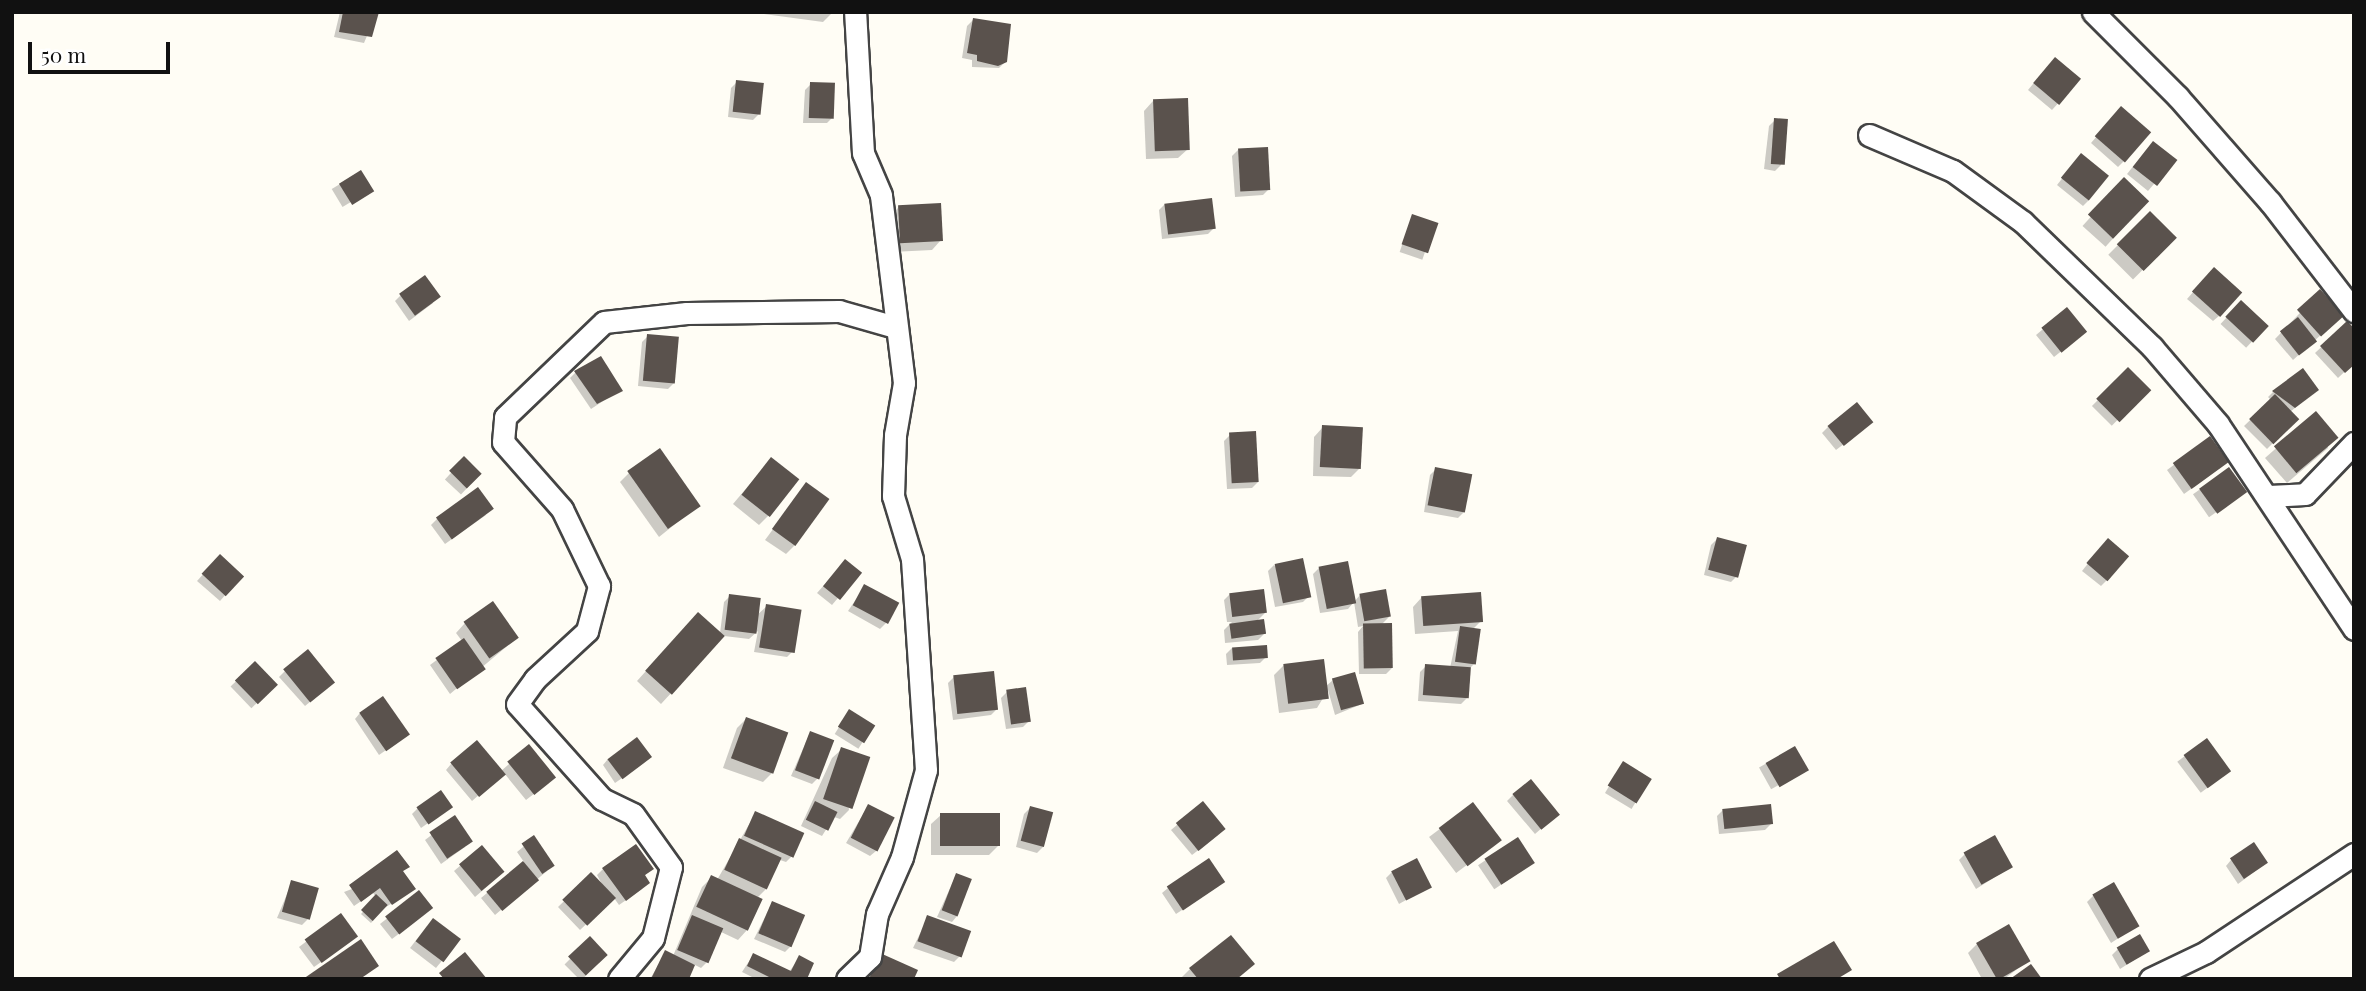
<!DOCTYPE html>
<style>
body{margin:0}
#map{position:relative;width:2366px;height:991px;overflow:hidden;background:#fffdf5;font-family:"Playfair Display",serif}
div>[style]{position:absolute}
.shadow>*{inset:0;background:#0003;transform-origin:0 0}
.building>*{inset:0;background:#5a524d;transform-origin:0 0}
.roads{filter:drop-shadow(2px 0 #444) drop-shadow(-2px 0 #444) drop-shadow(0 2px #444) drop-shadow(0 -2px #444)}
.street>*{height:21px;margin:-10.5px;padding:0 10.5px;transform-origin:10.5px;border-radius:10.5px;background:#fff}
span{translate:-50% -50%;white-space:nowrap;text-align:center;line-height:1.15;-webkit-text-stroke:7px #fff;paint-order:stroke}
.frame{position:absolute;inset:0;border:14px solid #111;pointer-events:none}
.scale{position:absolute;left:28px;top:42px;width:142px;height:32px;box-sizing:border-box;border:4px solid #111;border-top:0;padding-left:9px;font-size:21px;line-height:24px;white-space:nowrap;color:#111;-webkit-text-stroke:5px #fff;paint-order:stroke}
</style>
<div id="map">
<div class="shadow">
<i style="clip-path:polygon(340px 12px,377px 12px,364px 43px,334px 37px)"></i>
<i style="clip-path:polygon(748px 12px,833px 12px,823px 22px)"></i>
<i style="clip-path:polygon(973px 20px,1005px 62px,999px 68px,972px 67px,972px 60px,962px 58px,967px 26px)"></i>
<i style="clip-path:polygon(2049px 65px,2079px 80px,2052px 110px,2028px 90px)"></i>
<i style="clip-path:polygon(737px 82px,759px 114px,753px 120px,728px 117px,731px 88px)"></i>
<i style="clip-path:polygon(811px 84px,833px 117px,827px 123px,803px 123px,805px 90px)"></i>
<i style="clip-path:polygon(1153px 101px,1188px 149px,1178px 158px,1146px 159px,1144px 111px)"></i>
<i style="clip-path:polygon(2115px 115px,2124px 161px,2118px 167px,2091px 143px)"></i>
<i style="clip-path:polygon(1775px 120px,1781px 165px,1775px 171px,1764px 169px,1769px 126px)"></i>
<i style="clip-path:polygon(2147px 149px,2174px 160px,2148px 191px,2127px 174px)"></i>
<i style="clip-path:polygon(1238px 150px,1269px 189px,1263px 195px,1235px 197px,1232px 156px)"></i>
<i style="clip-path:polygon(2075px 162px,2089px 200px,2083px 206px,2057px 185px)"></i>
<i style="left:360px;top:172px;width:21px;height:33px;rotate:59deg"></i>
<i style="left:2124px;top:180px;width:31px;height:62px;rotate:42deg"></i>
<i style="clip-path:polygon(1165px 204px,1214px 228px,1208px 234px,1162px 239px,1159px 210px)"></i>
<i style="clip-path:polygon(899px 207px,941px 240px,932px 250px,892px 252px,890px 216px)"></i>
<i style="left:2150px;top:213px;width:35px;height:59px;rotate:45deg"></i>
<i style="left:1412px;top:216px;width:24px;height:38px;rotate:19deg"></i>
<i style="clip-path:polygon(2208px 275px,2219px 316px,2213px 321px,2187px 299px)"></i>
<i style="clip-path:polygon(2320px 292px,2342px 316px,2293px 360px,2275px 339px)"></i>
<i style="clip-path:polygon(401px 295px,433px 303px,409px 321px,395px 301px)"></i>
<i style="left:2241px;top:302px;width:35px;height:30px;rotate:43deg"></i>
<i style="clip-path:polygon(2067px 309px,2079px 337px,2054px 357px,2036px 335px)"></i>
<i style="clip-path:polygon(2347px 323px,2354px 363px,2338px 378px,2315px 353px)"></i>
<i style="clip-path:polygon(648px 336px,674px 383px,668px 389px,638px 386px,642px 342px)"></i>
<i style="left:2128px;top:370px;width:28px;height:51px;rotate:45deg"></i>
<i style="clip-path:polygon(2302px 370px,2317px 390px,2290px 412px,2297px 419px,2267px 449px,2244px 426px,2271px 400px,2268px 397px,2273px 392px)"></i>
<i style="clip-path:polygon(576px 372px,620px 390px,591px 409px,570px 378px)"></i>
<i style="clip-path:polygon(2316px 413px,2328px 448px,2287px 483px,2265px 458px)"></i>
<i style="clip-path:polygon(1323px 427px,1360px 468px,1351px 477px,1313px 476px,1314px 437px)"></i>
<i style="clip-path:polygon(1828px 427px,1865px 428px,1836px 450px,1822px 433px)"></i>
<i style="clip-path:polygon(1230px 435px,1258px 482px,1252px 488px,1227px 489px,1224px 441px)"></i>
<i style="clip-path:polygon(2210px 438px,2220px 468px,2184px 494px,2167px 470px)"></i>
<i style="left:464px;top:459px;width:22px;height:28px;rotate:43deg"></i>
<i style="clip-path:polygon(771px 459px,768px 516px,759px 525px,733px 504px)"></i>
<i style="clip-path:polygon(1436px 469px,1464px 512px,1458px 518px,1424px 512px,1430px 475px)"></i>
<i style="left:2229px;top:469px;width:28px;height:44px;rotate:55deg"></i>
<i style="clip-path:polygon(629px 473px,699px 505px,659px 537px,620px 482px)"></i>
<i style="clip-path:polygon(806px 485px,795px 545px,786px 554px,765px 540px)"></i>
<i style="clip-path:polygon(486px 515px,445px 544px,431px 525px,437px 519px)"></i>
<i style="clip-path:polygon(1717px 539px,1737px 576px,1731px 582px,1704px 575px,1711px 545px)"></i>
<i style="clip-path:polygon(2102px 546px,2107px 580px,2101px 586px,2082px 571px)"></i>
<i style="clip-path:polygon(214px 562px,242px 576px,220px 601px,197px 581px)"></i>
<i style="clip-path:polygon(1274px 565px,1309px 596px,1303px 602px,1275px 607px,1268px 571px)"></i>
<i style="clip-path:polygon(840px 567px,859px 573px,832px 605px,817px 593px)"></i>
<i style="clip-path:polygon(1319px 568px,1354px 602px,1360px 595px,1389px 617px,1381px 625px,1392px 668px,1386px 674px,1359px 674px,1358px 632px,1363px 626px,1358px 627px,1354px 602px,1348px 609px,1320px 613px,1313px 574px)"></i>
<i style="clip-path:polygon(865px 586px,886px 623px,880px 629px,848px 611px)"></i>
<i style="clip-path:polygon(1230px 594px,1265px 613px,1257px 621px,1264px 634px,1258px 640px,1225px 643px,1224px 630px,1232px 622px,1227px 622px,1224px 600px)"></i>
<i style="clip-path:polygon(730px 596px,757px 615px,767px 606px,793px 651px,787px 657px,754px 652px,758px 631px,749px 639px,724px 636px,661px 704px,637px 681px,689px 623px,720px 633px,724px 602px)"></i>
<i style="clip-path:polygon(1422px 597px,1481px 621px,1472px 630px,1474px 664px,1469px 669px,1467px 698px,1461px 704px,1418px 701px,1420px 672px,1426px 666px,1450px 668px,1458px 631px,1415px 634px,1413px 607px)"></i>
<i style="clip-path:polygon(492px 604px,517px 638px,450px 694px,430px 665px,462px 641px,456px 633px,465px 623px)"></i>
<i style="clip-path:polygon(1232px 648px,1266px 657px,1260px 663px,1227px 665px,1226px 654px)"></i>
<i style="left:255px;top:663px;width:30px;height:34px;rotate:46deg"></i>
<i style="clip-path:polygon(1284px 665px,1325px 687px,1333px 680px,1362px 704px,1335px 715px,1328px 690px,1317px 708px,1279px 713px,1274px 675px)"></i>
<i style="clip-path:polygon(285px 671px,327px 688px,305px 706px,279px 677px)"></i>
<i style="clip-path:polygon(954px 677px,997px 709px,991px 715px,953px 720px,948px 683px)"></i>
<i style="clip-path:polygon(1007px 692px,1029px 721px,1023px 727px,1006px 729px,1001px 698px)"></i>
<i style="left:849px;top:711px;width:28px;height:27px;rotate:32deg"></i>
<i style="clip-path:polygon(360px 713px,402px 739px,379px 755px,355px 719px)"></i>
<i style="clip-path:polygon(746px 719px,772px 773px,763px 782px,723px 768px,737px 728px)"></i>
<i style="clip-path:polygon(810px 733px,818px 778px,812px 784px,791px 776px)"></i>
<i style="left:2206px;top:740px;width:39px;height:36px;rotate:53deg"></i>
<i style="clip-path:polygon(529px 747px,548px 783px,526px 800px,504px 773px,472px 801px,446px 770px,451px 764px,501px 771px)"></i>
<i style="left:1794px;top:748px;width:25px;height:40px;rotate:61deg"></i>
<i style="clip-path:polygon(842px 749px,849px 810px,840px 819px,834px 817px,822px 836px,801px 826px,832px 758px)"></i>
<i style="clip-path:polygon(608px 759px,644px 763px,615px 783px,603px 765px)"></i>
<i style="left:1623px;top:763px;width:31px;height:35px;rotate:31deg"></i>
<i style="clip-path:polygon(1513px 795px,1551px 820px,1535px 834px,1507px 801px)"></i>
<i style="clip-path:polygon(1203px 803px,1218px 835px,1192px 855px,1171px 830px)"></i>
<i style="left:1473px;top:804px;width:45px;height:55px;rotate:53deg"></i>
<i style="clip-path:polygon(868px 806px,876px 851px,870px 856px,846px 843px)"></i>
<i style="clip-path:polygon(418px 808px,444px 812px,421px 828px,412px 814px)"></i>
<i style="clip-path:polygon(1030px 808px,1043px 847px,1037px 853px,1016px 847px,1024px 814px)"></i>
<i style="clip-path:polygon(1723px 810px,1771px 824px,1765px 830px,1719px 834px,1717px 816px)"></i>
<i style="clip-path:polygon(755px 814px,792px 856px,786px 862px,780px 860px,767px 888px,757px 898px,747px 930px,738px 940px,719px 931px,707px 962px,701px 968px,693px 964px,687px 979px,650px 979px,666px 952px,673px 956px,702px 887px,712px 877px,717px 880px)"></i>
<i style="clip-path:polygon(941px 815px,998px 846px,989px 855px,931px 855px,931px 824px)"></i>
<i style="clip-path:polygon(454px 818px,465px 847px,441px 864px,425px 840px)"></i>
<i style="clip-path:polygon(534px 838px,547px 871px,495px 915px,481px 898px,524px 862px,517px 852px)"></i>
<i style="left:1517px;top:839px;width:29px;height:47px;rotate:56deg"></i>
<i style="clip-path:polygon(482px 847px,497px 878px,475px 897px,454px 871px)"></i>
<i style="clip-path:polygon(1965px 854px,2011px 867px,1976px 889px,1959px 860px)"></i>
<i style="clip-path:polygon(2231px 860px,2266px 863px,2238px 884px,2226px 866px)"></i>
<i style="clip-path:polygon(408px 867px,402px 872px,408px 894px,384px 908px,371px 923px,361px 914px,376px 897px,373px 893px,354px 906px,344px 892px)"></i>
<i style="clip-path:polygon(603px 869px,652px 869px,644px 876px,642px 889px,619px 905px,614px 898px,580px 930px,558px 907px,591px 875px,604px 888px,597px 875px)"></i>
<i style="clip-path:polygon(1392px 872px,1429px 887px,1399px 904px,1386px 878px)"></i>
<i style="clip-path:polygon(956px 875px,957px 916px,952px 922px,937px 917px)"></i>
<i style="clip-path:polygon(292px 882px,308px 919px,302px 925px,277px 918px)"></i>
<i style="clip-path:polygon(1217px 887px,1176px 914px,1162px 893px,1168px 888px)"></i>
<i style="clip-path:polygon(419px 893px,425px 914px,392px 939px,380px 924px)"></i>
<i style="clip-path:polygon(2093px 896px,2137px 926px,2111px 943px,2087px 902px)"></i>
<i style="clip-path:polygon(772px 903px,791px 946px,785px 952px,754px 939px)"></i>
<i style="clip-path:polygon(341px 915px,350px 942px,314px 967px,299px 947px)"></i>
<i style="clip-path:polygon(928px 917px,960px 956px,954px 962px,913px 948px)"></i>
<i style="clip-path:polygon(427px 926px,459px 940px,436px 968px,410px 948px)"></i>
<i style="left:590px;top:939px;width:23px;height:36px;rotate:45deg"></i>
<i style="clip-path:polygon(1977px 944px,2028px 961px,2004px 979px,1982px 979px,1968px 953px)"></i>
<i style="clip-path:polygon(2118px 949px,2148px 951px,2120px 969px,2112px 955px)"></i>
<i style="clip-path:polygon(753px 955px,789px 972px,799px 958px,805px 979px,756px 979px,742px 972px)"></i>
<i style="clip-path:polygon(1190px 969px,1237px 979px,1181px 978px)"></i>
</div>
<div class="building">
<i style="clip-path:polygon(343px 12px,379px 12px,372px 37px,339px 32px)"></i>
<i style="clip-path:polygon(973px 18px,1011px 24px,1007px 62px,998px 66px,977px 61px,977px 55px,967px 53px)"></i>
<i style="left:2055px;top:57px;width:34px;height:34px;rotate:40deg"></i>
<i style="left:736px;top:80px;width:28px;height:32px;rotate:6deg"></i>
<i style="left:810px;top:82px;width:25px;height:36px;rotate:2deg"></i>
<i style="left:1188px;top:98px;width:52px;height:35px;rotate:88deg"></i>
<i style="left:2121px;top:106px;width:40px;height:40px;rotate:41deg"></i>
<i style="left:1774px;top:118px;width:14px;height:46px;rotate:4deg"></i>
<i style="left:2153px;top:141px;width:31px;height:33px;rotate:38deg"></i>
<i style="left:1268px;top:147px;width:43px;height:30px;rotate:87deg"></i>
<i style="left:2081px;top:153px;width:36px;height:32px;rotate:39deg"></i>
<i style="left:361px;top:170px;width:25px;height:26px;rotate:58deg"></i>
<i style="left:2124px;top:177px;width:35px;height:52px;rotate:44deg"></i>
<i style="left:1212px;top:198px;width:31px;height:48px;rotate:83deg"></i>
<i style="left:941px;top:203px;width:38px;height:43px;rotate:87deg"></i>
<i style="left:2150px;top:211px;width:38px;height:47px;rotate:45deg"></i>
<i style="left:1412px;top:214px;width:28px;height:32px;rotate:19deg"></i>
<i style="left:2214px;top:267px;width:38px;height:33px;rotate:42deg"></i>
<i style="left:425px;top:275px;width:27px;height:32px;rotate:54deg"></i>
<i style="left:2320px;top:289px;width:36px;height:31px;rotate:48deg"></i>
<i style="left:2241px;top:300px;width:38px;height:23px;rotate:43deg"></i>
<i style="left:2067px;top:307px;width:32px;height:33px;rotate:51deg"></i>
<i style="left:2298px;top:317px;width:31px;height:23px;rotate:52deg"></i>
<i style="clip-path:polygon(2347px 321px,2354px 328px,2354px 365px,2345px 373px,2320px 346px)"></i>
<i style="left:647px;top:334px;width:32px;height:47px;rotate:5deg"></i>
<i style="clip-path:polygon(601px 356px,623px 391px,597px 404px,574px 371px)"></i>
<i style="left:2128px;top:367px;width:33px;height:45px;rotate:45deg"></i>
<i style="clip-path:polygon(2303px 368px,2319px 390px,2295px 408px,2272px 391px)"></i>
<i style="left:2275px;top:394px;width:35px;height:36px;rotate:46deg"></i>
<i style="left:1857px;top:402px;width:26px;height:38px;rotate:51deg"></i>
<i style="left:2316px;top:411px;width:35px;height:55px;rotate:50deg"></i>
<i style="left:1322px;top:425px;width:41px;height:42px;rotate:3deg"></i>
<i style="left:1256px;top:431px;width:51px;height:27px;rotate:87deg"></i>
<i style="left:2210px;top:436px;width:32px;height:46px;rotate:54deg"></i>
<i style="left:660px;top:448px;width:71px;height:40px;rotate:55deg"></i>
<i style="left:464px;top:456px;width:25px;height:21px;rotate:45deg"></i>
<i style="left:771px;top:457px;width:36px;height:48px;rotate:38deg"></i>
<i style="left:1435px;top:467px;width:38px;height:39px;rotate:11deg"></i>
<i style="left:2229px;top:467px;width:31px;height:37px;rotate:54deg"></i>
<i style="left:806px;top:482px;width:29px;height:58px;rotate:36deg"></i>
<i style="left:478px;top:487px;width:27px;height:52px;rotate:54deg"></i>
<i style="left:1717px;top:537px;width:31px;height:34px;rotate:15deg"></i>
<i style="left:2108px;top:538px;width:28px;height:33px;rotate:41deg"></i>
<i style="left:220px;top:554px;width:33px;height:27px;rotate:43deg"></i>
<i style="left:1303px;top:558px;width:40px;height:29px;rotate:78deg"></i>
<i style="left:845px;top:559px;width:22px;height:35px;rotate:39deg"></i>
<i style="left:1348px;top:561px;width:43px;height:30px;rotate:79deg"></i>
<i style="left:864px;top:584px;width:40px;height:24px;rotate:28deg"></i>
<i style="left:1264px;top:589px;width:24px;height:35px;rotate:83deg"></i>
<i style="left:1386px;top:589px;width:28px;height:27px;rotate:80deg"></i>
<i style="left:1481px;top:592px;width:30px;height:60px;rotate:86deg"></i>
<i style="left:729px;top:594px;width:32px;height:36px;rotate:7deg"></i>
<i style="left:493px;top:601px;width:45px;height:36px;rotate:55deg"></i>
<i style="left:766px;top:604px;width:36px;height:44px;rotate:9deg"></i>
<i style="left:698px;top:612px;width:36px;height:79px;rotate:42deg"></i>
<i style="left:1264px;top:619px;width:15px;height:35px;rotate:82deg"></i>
<i style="left:1392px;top:623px;width:45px;height:29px;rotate:89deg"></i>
<i style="left:1460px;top:626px;width:21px;height:36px;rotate:8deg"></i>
<i style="left:464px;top:638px;width:38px;height:35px;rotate:55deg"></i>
<i style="left:1267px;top:645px;width:13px;height:35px;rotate:86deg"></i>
<i style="left:308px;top:649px;width:43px;height:32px;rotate:51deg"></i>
<i style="left:1324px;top:659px;width:40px;height:41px;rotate:83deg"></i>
<i style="left:255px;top:661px;width:33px;height:28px;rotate:46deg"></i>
<i style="left:1425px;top:664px;width:46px;height:31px;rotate:4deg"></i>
<i style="left:994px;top:671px;width:39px;height:41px;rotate:84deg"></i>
<i style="left:1355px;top:672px;width:33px;height:24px;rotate:74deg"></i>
<i style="left:1026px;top:687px;width:35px;height:20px;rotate:82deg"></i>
<i style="left:383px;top:696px;width:47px;height:29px;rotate:55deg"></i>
<i style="left:849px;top:709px;width:31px;height:21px;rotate:32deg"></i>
<i style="left:746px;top:717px;width:45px;height:44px;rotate:20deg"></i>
<i style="left:810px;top:731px;width:26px;height:42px;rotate:21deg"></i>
<i style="left:637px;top:737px;width:25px;height:37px;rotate:53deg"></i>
<i style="left:2207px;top:738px;width:41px;height:29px;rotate:54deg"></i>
<i style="left:477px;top:740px;width:45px;height:35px;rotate:50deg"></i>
<i style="left:529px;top:744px;width:43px;height:28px;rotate:51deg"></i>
<i style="left:1795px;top:746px;width:28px;height:34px;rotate:60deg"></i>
<i style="left:841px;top:747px;width:31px;height:55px;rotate:19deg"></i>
<i style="left:1623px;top:761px;width:34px;height:29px;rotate:32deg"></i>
<i style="left:1531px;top:779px;width:46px;height:24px;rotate:51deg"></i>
<i style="left:441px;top:790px;width:21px;height:30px;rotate:55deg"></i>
<i style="left:815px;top:801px;width:25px;height:21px;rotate:26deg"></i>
<i style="left:1203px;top:801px;width:36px;height:35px;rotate:51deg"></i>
<i style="left:1473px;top:802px;width:48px;height:43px;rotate:53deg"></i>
<i style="left:868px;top:804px;width:30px;height:38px;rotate:27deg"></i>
<i style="left:1771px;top:804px;width:20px;height:49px;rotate:84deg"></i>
<i style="left:1030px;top:806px;width:24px;height:36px;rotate:15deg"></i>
<i style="left:755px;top:811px;width:54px;height:27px;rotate:24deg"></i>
<i style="left:940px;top:813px;width:60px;height:33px"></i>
<i style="left:455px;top:815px;width:32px;height:31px;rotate:56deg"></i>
<i style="left:534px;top:835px;width:37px;height:15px;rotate:56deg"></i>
<i style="left:1995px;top:835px;width:37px;height:36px;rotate:61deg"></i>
<i style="left:1518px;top:837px;width:31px;height:40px;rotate:57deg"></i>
<i style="left:739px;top:838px;width:47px;height:35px;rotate:25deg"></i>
<i style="left:2254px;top:842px;width:25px;height:29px;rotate:56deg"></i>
<i style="clip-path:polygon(636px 844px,654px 869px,645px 875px,650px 883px,626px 901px,602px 868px)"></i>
<i style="left:482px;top:845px;width:35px;height:30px;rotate:50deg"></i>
<i style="clip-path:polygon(397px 850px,410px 867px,403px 871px,416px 889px,392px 905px,380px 888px,361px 902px,349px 885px)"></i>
<i style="left:1209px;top:858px;width:29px;height:51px;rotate:56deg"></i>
<i style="left:1417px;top:858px;width:33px;height:29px;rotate:63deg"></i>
<i style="left:523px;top:861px;width:25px;height:48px;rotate:50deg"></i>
<i style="left:591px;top:872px;width:36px;height:40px;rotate:46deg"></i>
<i style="left:956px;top:873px;width:17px;height:40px;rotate:21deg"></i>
<i style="left:711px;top:875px;width:57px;height:35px;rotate:25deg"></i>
<i style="left:291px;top:880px;width:29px;height:33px;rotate:16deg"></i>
<i style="left:2114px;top:882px;width:51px;height:25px;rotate:60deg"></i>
<i style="left:419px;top:890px;width:23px;height:43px;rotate:52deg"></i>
<i style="left:376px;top:894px;width:16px;height:22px;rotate:43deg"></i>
<i style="left:772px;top:901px;width:36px;height:35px;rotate:23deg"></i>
<i style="left:341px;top:913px;width:29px;height:45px;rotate:54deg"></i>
<i style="left:692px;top:915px;width:34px;height:38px;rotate:23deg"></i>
<i style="left:927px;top:915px;width:47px;height:28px;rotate:20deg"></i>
<i style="left:433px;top:918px;width:35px;height:29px;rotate:37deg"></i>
<i style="left:2009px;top:924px;width:43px;height:38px;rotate:60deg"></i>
<i style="left:2140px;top:934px;width:20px;height:27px;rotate:60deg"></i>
<i style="clip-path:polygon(1231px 935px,1255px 964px,1237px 979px,1198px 979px,1189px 968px)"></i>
<i style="left:590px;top:936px;width:26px;height:30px;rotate:47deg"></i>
<i style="clip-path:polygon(361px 939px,379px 966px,360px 979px,303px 979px)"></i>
<i style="clip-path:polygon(1834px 941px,1852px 970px,1837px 979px,1780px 979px,1777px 974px)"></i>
<i style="clip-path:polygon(665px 950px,695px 965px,689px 979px,651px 979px)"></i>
<i style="clip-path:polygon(465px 952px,487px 979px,444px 979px,439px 973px)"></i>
<i style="clip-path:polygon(753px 953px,791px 971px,799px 955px,814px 963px,807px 979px,773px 979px,747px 966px)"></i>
<i style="clip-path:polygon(880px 953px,918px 970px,914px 979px,869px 979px)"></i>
<i style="clip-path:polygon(2031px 964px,2042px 979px,2010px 979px)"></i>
</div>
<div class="roads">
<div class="street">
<i style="left:2093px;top:12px;width:120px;rotate:45deg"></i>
<i style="left:2178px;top:97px;width:140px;rotate:48.8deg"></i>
<i style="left:2270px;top:202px;width:138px;rotate:52.4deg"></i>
<i style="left:1869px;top:135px;width:91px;rotate:23.2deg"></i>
<i style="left:1953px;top:171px;width:87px;rotate:36.1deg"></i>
<i style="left:2023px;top:222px;width:180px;rotate:44.1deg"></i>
<i style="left:2152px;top:347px;width:101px;rotate:49.4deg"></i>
<i style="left:2218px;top:424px;width:246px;rotate:56.4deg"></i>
<i style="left:2269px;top:496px;width:36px;rotate:-3deg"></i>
<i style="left:2305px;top:494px;width:71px;rotate:-46.1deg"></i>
<i style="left:619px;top:979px;width:53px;rotate:-50.3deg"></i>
<i style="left:653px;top:938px;width:73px;rotate:-75.8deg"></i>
<i style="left:671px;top:867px;width:65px;rotate:-125.6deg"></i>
<i style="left:633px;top:814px;width:34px;rotate:-154deg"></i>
<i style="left:602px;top:799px;width:127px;rotate:-131.8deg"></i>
<i style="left:517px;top:704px;width:31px;rotate:-54deg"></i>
<i style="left:535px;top:679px;width:71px;rotate:-42.7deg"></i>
<i style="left:587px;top:631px;width:47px;rotate:-75.1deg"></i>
<i style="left:599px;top:586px;width:85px;rotate:-115.7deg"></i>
<i style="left:562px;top:509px;width:89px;rotate:-131.4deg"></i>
<i style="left:503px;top:442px;width:25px;rotate:-85deg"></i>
<i style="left:505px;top:417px;width:137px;rotate:-43.8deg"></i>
<i style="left:604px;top:322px;width:83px;rotate:-6.2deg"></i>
<i style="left:687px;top:313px;width:152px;rotate:-0.8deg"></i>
<i style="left:839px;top:311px;width:58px;rotate:15.9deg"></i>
<i style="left:847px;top:979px;width:32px;rotate:-44deg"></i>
<i style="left:870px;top:957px;width:44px;rotate:-80.8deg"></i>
<i style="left:877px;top:914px;width:62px;rotate:-66.3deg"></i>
<i style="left:902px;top:857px;width:90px;rotate:-74.6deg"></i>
<i style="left:926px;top:770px;width:211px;rotate:-93.8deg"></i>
<i style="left:912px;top:559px;width:66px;rotate:-106.8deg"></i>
<i style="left:893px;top:496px;width:61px;rotate:-88.1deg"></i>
<i style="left:895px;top:435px;width:53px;rotate:-80.2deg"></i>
<i style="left:904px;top:383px;width:189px;rotate:-97deg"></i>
<i style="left:881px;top:195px;width:46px;rotate:-113.2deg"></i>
<i style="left:863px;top:153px;width:141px;rotate:-93.2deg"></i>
<i style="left:2150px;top:979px;width:62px;rotate:-25.7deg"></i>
<i style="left:2206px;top:952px;width:178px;rotate:-33.5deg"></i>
</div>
</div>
<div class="frame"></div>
<div class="scale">50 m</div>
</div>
